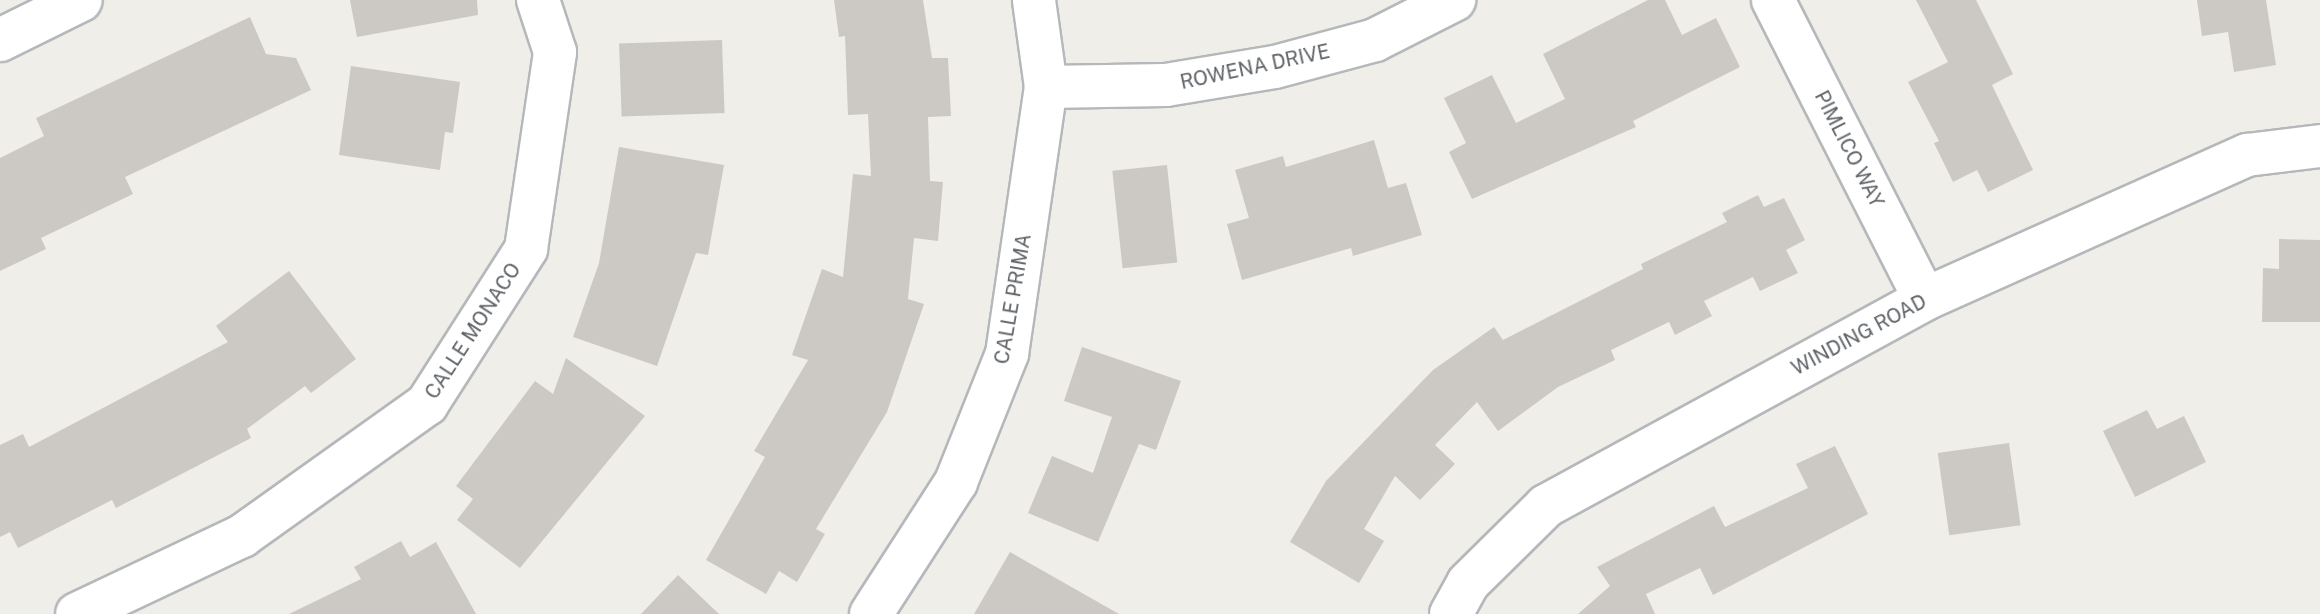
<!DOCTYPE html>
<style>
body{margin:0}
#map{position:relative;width:2320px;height:614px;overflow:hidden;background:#f0eee8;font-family:"Public Sans",sans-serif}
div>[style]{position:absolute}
.building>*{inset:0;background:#ccc9c4;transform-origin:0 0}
.roads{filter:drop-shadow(2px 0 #b5b8bb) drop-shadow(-2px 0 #b5b8bb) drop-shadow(0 2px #b5b8bb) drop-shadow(0 -2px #b5b8bb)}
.minor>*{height:42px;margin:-21px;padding:0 21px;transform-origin:21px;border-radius:21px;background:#fff}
span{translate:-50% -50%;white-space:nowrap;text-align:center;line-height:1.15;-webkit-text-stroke:8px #fff;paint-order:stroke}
.street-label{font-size:20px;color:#5f6367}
</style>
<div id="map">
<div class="building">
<i style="clip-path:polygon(350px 0,477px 0,478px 15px,357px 37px)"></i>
<i style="clip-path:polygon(834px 0,923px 0,932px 58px,948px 58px,951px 116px,928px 117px,930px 181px,943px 182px,938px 241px,914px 238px,908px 299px,924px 304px,887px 412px,816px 529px,825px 534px,797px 582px,779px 571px,766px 594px,706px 560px,765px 457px,754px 451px,808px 360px,792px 355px,822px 269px,843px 277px,853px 174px,871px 176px,868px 114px,848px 115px,845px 36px,839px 37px)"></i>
<i style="clip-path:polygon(1648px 0,1665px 0,1682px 35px,1716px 18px,1740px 67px,1633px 121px,1636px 127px,1472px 199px,1449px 152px,1466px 143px,1444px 98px,1492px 75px,1516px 123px,1565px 99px,1543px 54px)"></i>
<i style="clip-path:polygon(1916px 0,1976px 0,2013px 74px,1992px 85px,2033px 170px,1988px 192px,1977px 170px,1953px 182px,1934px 143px,1939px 141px,1908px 82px,1948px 62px)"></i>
<i style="clip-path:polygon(2197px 0,2266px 0,2276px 65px,2234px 72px,2228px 32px,2202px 36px)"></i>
<i style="clip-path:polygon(250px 17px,266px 54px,296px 58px,311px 90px,125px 177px,133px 194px,41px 238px,46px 249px,0 271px,0 158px,44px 136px,36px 118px)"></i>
<i style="left:722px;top:40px;width:73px;height:103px;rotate:88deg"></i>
<i style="clip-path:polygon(351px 66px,460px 82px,453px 133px,445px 132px,440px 170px,339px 155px)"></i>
<i style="clip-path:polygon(1374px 140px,1388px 188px,1406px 183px,1422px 235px,1353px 256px,1351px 248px,1242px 280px,1227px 224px,1249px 218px,1235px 170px,1283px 156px,1286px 167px)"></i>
<i style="clip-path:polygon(619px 147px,724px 165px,708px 255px,696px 253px,657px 366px,573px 337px,599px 263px)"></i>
<i style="left:1167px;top:165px;width:98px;height:55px;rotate:84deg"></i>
<i style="clip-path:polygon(1758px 195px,1764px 207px,1784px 198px,1805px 240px,1786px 250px,1798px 273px,1760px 291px,1753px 277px,1704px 301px,1712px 316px,1675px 335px,1669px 322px,1611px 350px,1615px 360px,1558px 387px,1498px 431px,1477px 402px,1435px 445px,1455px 464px,1420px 500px,1395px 476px,1364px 529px,1384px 541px,1359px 583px,1290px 542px,1326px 481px,1433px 370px,1494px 327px,1503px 340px,1643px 269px,1641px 264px,1727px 222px,1722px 213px)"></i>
<i style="clip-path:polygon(2279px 239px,2320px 240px,2320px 322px,2262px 322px,2263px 268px,2279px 269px)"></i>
<i style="clip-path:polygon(289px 271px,356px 359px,311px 393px,305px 386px,247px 429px,251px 438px,116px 508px,112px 500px,18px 548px,10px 532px,0 537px,0 445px,23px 434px,29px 447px,228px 342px,216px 326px)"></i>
<i style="clip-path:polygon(1082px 347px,1181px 381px,1156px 450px,1139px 444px,1098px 542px,1028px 513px,1052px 456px,1093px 473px,1112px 417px,1064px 401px)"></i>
<i style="clip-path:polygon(566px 358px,645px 416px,520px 568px,457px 520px,473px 499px,456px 486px,535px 381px,553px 394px)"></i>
<i style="clip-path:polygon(2147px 410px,2157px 429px,2184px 416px,2206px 462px,2135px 497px,2103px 431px)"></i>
<i style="left:2009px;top:443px;width:83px;height:72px;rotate:82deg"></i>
<i style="clip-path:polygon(1835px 446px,1868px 514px,1713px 595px,1700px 568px,1646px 594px,1655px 614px,1578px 614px,1610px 586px,1597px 567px,1714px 506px,1725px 527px,1808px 488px,1796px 464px)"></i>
<i style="clip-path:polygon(401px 541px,410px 557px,436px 542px,476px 614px,289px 614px,361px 579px,354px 567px)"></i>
<i style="clip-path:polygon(1010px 552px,1119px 614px,974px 614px)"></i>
<i style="clip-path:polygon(678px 575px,719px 614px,641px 614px)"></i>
</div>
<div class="roads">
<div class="minor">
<i style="left:1773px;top:0;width:335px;rotate:63.1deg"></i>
<i style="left:0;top:40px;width:90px;rotate:-26.3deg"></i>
<i style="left:1046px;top:87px;width:120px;rotate:-1deg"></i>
<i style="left:1166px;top:85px;width:110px;rotate:-9.4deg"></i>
<i style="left:1275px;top:67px;width:104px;rotate:-15.1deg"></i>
<i style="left:1375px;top:40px;width:89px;rotate:-26.9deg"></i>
<i style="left:77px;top:614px;width:183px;rotate:-25.3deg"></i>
<i style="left:242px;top:536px;width:227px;rotate:-35.5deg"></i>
<i style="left:427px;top:404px;width:184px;rotate:-57.4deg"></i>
<i style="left:526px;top:249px;width:199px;rotate:-81.6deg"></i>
<i style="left:555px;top:52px;width:55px;rotate:-108.1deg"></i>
<i style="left:871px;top:614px;width:157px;rotate:-57.2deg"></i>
<i style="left:956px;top:482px;width:138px;rotate:-68.3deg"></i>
<i style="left:1007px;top:354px;width:270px;rotate:-81.7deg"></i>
<i style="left:1046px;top:87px;width:88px;rotate:-97.9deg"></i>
<i style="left:1451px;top:614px;width:35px;rotate:-61deg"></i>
<i style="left:1468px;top:583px;width:110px;rotate:-44.6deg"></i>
<i style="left:1546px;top:506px;width:432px;rotate:-28.6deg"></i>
<i style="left:1925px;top:299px;width:353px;rotate:-24.1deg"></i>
<i style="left:2247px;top:155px;width:74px;rotate:-7deg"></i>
</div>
</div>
<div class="street-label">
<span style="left:1255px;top:67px;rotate:-12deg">ROWENA DRIVE</span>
<span style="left:1849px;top:149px;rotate:63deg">PIMLICO WAY</span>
<span style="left:1013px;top:299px;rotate:-80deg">CALLE PRIMA</span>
<span style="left:473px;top:331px;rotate:-57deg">CALLE MONACO</span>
<span style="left:1859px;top:335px;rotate:-28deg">WINDING ROAD</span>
</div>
</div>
